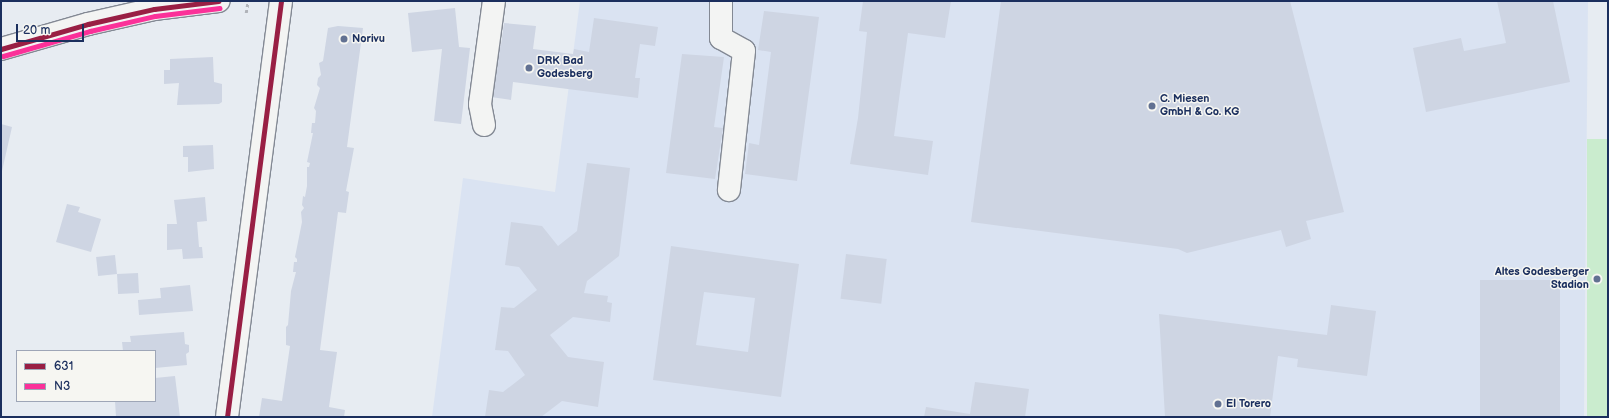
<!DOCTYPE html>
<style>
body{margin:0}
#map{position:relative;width:1609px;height:418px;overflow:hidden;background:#e7ecf2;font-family:"Balsamiq Sans",sans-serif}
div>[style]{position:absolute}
.built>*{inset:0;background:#dae3f2}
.green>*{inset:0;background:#caecce;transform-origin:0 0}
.building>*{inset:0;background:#ced5e3;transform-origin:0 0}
.path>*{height:2.5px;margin-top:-1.25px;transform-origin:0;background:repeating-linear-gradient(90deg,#b0b3b9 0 3px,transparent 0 6px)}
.roads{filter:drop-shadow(1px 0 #838994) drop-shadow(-1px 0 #838994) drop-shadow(0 1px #838994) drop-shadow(0 -1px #838994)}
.minor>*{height:22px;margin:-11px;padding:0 11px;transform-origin:11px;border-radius:11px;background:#f3f4f3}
.bus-1>*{height:5px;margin:-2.5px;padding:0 2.5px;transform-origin:2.5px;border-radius:2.5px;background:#991f44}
.bus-2>*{height:5px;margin:-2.5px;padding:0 2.5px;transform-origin:2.5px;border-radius:2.5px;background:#fb3199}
.dots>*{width:11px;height:11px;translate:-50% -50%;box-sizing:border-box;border:2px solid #f6f6f2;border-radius:50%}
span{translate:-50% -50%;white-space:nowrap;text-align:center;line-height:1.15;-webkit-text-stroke:3px #f6f6f2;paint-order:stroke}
.poi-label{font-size:11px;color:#1b2f5e;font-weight:700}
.left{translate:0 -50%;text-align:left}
.right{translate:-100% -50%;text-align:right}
.frame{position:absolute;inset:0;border:2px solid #1b2f5e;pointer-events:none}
.legend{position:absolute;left:16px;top:350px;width:140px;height:52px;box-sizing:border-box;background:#f6f6f2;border:1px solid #9ea6b7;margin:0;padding:5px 7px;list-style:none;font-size:12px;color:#1b2f5e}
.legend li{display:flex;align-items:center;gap:8px;height:20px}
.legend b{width:20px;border:1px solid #9ea6b7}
.scale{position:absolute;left:16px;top:24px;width:68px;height:18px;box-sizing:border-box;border:2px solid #1b2f5e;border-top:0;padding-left:5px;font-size:12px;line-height:14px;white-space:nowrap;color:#1b2f5e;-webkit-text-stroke:3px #f6f6f2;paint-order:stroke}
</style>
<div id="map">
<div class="built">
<i style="clip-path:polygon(580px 1px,1588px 1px,1584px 417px,432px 417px,463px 178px,555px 192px)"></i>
</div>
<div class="green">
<i style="left:1608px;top:139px;width:278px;height:21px;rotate:90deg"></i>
</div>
<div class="building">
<i style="clip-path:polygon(863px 1px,951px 1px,945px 38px,908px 33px,894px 136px,933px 141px,928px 175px,850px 164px,858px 118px,867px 32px,859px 31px)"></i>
<i style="clip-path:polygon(1001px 1px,1290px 1px,1344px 212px,1306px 221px,1311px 239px,1286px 247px,1281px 230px,1187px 253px,1178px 249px,971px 222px)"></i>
<i style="clip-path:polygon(1497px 1px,1553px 1px,1570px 82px,1426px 112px,1413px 48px,1461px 38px,1464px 51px,1506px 43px)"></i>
<i style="clip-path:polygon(455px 8px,459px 47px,470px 48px,461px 124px,434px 121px,442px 49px,412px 52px,408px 13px)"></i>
<i style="clip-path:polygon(764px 11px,819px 17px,797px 181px,745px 174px,749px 143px,759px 145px,771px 52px,758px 50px)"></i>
<i style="clip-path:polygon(594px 18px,658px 27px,655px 46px,640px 44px,635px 78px,640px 78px,638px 98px,513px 82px,511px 100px,484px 96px,491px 44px,501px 45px,504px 23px,536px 26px,533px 49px,573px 54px,574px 49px,589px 52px)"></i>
<i style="clip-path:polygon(338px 26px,363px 28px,347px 147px,354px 148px,346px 191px,349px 192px,346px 213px,338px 212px,320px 350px,337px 352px,329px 407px,345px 410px,344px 417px,259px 417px,262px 398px,282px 401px,290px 346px,286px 345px,286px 327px,288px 325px,291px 291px,296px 272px,293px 272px,294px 262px,297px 262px,297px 259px,295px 257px,302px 222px,301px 212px,304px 208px,302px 205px,303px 196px,305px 197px,307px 186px,307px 167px,309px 167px,310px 163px,307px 162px,313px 133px,311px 133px,312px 123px,315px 123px,316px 111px,314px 108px,320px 88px,317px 85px,318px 78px,321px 75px,319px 63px,323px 61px,328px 28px)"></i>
<i style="clip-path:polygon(682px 54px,724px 57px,714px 127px,723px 128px,715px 179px,666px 173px)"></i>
<i style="clip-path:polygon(213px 57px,214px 82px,222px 84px,222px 102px,219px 104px,177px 105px,179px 83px,164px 84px,164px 70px,170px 70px,170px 59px)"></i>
<i style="clip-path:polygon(1px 124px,12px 127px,2px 171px,1px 171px)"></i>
<i style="clip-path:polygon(213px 145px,214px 169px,188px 172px,188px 157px,183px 157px,183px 146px)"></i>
<i style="clip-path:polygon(587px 163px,630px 168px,619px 256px,587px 281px,584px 293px,608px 296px,607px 302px,612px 303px,610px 322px,573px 317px,550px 335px,568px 357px,604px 362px,598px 407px,562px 401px,541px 417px,485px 417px,489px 390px,503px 392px,525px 375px,508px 351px,495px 350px,501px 307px,514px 308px,537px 290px,519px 267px,505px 265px,511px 222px,542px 226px,558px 246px,577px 231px)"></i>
<i style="clip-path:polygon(205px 197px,207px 221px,197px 222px,199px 247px,202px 247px,203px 258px,183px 259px,182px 249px,167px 250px,167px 224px,177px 224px,174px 200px)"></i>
<i style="clip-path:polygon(67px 204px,80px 207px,78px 212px,101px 219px,91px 252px,56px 242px)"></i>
<i style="clip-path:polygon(evenodd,671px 246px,799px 264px,781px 397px,653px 380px,671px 246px,704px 292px,755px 298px,748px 352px,696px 345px,704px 292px)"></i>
<i style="left:846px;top:254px;width:41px;height:45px;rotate:7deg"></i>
<i style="left:115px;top:255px;width:19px;height:19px;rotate:84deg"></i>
<i style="left:138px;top:273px;width:20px;height:21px;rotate:87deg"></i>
<i style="left:1480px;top:280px;width:80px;height:137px"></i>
<i style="clip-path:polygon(190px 285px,193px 311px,139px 315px,138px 300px,161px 298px,160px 288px)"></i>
<i style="clip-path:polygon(1331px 305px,1376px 311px,1367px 376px,1297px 367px,1298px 359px,1278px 356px,1270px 417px,1165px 417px,1159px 314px,1327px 335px)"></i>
<i style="clip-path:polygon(184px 332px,185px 344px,189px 345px,189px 352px,186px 354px,187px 365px,155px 368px,155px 351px,123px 351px,122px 342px,131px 342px,130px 336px)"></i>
<i style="clip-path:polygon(175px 376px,180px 417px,116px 417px,115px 401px,155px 401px,155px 378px)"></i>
<i style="clip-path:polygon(975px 382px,1029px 389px,1025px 417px,924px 417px,926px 407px,970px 414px)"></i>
</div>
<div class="path">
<i style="left:246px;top:13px;width:12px;rotate:-81deg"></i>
</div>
<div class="roads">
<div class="minor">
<i style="left:721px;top:1px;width:37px;rotate:90deg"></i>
<i style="left:721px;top:38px;width:26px;rotate:29deg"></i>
<i style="left:744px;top:51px;width:140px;rotate:96.2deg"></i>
<i style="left:1px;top:49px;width:91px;rotate:-16deg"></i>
<i style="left:88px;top:24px;width:68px;rotate:-12.8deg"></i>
<i style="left:154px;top:9px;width:65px;rotate:-7deg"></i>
<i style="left:484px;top:125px;width:21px;rotate:-101deg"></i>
<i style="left:480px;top:104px;width:104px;rotate:-82.3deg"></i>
<i style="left:227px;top:417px;width:419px;rotate:-82.6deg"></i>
</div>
</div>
<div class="bus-1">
<i style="left:1px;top:49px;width:91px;rotate:-16deg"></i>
<i style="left:88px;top:24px;width:68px;rotate:-12.8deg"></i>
<i style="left:154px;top:9px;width:65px;rotate:-7deg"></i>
<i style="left:227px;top:417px;width:419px;rotate:-82.6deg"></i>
</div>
<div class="bus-2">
<i style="left:3px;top:56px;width:91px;rotate:-16deg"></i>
<i style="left:90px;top:31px;width:67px;rotate:-13deg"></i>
<i style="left:155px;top:16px;width:65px;rotate:-7deg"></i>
</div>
<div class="dots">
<i style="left:344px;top:39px;background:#627192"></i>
<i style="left:529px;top:68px;background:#627192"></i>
<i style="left:1152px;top:106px;background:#627192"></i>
<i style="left:1597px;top:279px;background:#627192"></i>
<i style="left:1218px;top:404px;background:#627192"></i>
</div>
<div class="poi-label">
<span class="left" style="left:352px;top:39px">Norivu</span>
<span class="left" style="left:537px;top:68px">DRK Bad<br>Godesberg</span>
<span class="left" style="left:1160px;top:106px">C. Miesen<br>GmbH &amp; Co. KG</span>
<span class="right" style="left:1589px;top:279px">Altes Godesberger<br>Stadion</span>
<span class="left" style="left:1226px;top:404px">El Torero</span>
</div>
<div class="frame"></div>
<ul class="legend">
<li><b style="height:5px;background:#991f44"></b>631</li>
<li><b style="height:5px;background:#fb3199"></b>N3</li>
</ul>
<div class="scale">20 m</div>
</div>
